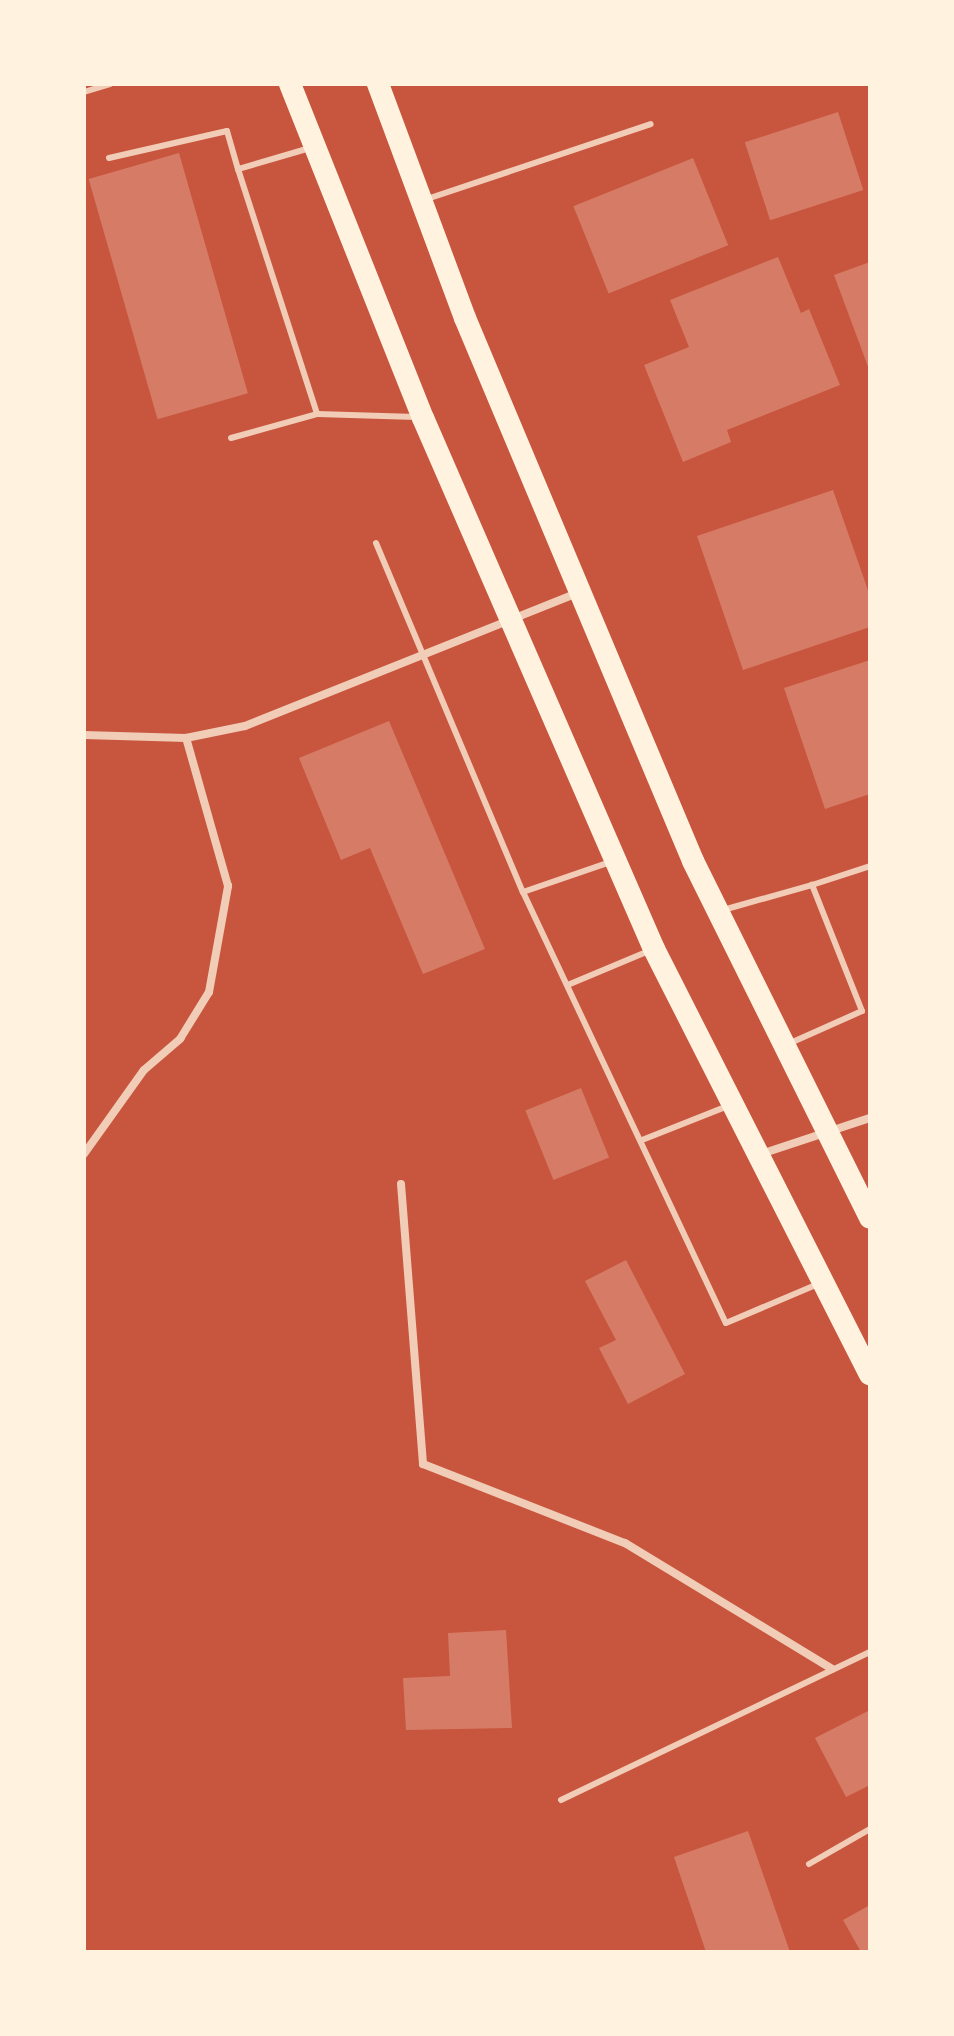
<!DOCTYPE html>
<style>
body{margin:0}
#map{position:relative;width:954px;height:2036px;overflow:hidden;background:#c8553d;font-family:Inter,sans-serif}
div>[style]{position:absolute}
.building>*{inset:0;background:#d67c66;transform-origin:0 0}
.service>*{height:6px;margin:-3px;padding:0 3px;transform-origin:3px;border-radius:3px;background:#f1ccb7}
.minor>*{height:8px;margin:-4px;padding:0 4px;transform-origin:4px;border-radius:4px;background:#f1ccb7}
.trunk>*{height:22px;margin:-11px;padding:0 11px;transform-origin:11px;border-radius:11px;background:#fff3e0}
span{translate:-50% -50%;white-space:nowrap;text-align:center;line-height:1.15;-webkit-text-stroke:6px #fff3e0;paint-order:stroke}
.frame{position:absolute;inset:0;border:86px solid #fff3e0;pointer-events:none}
</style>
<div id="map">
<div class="building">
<i style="left:838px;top:112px;width:82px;height:98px;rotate:72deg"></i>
<i style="left:179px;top:153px;width:250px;height:94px;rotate:74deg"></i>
<i style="left:693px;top:158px;width:94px;height:129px;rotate:68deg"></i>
<i style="clip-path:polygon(778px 257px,801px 313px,809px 309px,840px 385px,727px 430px,731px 442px,683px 462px,644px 365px,689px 347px,670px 300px)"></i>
<i style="clip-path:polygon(870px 262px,870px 372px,834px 275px)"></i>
<i style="clip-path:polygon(833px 490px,870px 596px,870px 627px,743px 670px,697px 536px)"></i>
<i style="clip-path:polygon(870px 660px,870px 794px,825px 809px,784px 688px)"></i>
<i style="clip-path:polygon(389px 721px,485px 949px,423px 974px,370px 848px,341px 860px,299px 758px)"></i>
<i style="left:581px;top:1088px;width:75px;height:60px;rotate:68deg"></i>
<i style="clip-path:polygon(626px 1260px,685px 1374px,628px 1404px,599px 1348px,616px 1340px,585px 1281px)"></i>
<i style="clip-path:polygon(506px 1630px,512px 1728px,406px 1730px,403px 1678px,450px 1676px,448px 1633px)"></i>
<i style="clip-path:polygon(870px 1710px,870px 1785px,846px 1797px,815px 1738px)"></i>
<i style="clip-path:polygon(748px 1831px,790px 1952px,706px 1952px,674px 1857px)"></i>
<i style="clip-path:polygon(870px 1905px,870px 1952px,861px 1952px,843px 1920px)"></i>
</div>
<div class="service">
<i style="left:84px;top:92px;width:27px;rotate:-17deg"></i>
<i style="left:310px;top:148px;width:75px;rotate:163.7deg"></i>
<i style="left:238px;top:169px;width:257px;rotate:72.1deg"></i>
<i style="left:109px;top:158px;width:121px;rotate:-12.9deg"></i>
<i style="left:227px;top:131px;width:40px;rotate:74deg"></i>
<i style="left:424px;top:200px;width:239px;rotate:-18.5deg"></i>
<i style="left:231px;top:438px;width:89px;rotate:-15.6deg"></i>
<i style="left:317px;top:414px;width:99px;rotate:1.7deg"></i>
<i style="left:376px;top:543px;width:379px;rotate:67.2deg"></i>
<i style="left:523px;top:892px;width:476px;rotate:64.8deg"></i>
<i style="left:726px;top:1323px;width:100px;rotate:-23deg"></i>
<i style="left:523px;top:892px;width:92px;rotate:-19deg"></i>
<i style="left:723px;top:910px;width:92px;rotate:-15.7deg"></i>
<i style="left:570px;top:984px;width:88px;rotate:-22.8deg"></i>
<i style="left:788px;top:1044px;width:81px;rotate:-24deg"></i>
<i style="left:862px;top:1011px;width:136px;rotate:-111.6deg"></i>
<i style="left:812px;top:885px;width:61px;rotate:-18.1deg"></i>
<i style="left:642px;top:1140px;width:92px;rotate:-21.6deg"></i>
<i style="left:561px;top:1800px;width:343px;rotate:-25.6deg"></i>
<i style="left:809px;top:1864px;width:70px;rotate:-29.8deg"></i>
</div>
<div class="minor">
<i style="left:84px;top:735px;width:102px;rotate:1.7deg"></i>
<i style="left:186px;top:738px;width:60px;rotate:-11.5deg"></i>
<i style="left:245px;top:726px;width:358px;rotate:-21.8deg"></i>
<i style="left:84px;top:1154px;width:103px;rotate:-54.5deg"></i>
<i style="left:144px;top:1070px;width:48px;rotate:-40.7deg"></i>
<i style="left:180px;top:1039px;width:55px;rotate:-58.3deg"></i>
<i style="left:209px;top:992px;width:108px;rotate:-79.8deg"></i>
<i style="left:228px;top:886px;width:154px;rotate:-105.8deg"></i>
<i style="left:761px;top:1154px;width:115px;rotate:-18.3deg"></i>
<i style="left:401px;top:1184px;width:281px;rotate:85.5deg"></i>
<i style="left:423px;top:1464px;width:217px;rotate:21.4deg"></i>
<i style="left:625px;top:1543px;width:242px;rotate:31.3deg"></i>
</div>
<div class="trunk">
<i style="left:290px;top:84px;width:360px;rotate:68.3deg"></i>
<i style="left:423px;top:418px;width:579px;rotate:66.49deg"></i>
<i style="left:654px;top:949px;width:477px;rotate:63.1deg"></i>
<i style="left:378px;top:84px;width:250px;rotate:69.6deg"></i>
<i style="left:465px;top:318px;width:589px;rotate:67.22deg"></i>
<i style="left:693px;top:861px;width:398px;rotate:63.6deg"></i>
</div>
<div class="frame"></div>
</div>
